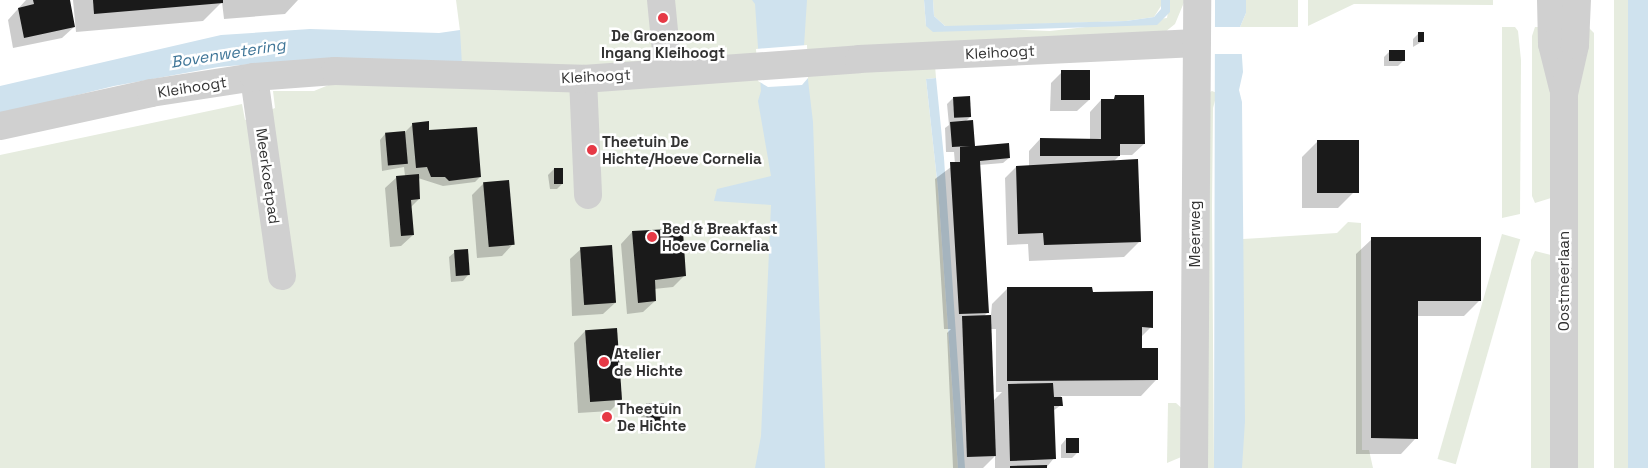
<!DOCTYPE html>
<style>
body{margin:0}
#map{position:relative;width:1648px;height:468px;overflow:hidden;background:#fff;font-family:"Space Grotesk",sans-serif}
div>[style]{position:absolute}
.green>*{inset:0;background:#e6ecdf;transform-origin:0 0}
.water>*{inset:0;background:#cfe2ee;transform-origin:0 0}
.pier>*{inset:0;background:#fff;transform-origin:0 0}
.shadow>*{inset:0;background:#0003}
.building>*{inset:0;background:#1a1a1a;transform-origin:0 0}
.minor>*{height:28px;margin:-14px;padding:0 14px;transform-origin:14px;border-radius:14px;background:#d0d0d0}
.dots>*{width:14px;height:14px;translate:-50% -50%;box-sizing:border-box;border:2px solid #fff;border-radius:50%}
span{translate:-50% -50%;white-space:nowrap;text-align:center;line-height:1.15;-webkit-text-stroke:5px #fff;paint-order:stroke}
.poi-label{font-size:15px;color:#333;font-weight:700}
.left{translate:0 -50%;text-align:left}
.street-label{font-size:15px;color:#333}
.water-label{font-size:16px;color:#3f7597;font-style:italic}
</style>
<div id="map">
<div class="green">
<i style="clip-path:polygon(456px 0,924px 0,926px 26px,1050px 31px,1167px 18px,1170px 0,1185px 0,1175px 24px,1160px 36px,935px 65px,936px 78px,926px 79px,938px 189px,958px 468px,0 468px,0 155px,242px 104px,245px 120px,275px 108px,273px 91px,314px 91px,460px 31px)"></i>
<i style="clip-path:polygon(933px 0,1161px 0,1161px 6px,1154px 17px,1126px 21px,977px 26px,945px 26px,934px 16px)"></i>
<i style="clip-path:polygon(1246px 0,1298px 0,1298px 27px,1240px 27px,1246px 13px)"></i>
<i style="clip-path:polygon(1308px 0,1493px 0,1493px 5px,1354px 4px,1308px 26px)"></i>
<i style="left:1614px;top:0;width:14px;height:468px"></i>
<i style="clip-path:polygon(1502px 27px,1515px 27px,1518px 31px,1521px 60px,1520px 214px,1502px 218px)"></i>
<i style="clip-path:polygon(1535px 27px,1545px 27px,1551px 76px,1551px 198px,1535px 203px,1532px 196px,1532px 36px)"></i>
<i style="clip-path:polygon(1589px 28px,1594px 33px,1594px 468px,1576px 468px,1575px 101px)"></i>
<i style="clip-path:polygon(1212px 91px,1217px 93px,1213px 108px,1212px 208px,1214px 468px,1204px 468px,1206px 94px)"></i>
<i style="clip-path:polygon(1348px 222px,1361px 223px,1362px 450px,1369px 450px,1373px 468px,1242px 468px,1243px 239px,1337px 233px)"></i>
<i style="left:1502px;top:234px;width:19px;height:234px;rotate:16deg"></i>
<i style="clip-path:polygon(1535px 251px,1551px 255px,1551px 468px,1531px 468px,1531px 260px)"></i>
<i style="clip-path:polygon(1168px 403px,1176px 403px,1186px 412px,1186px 455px,1167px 463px)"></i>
</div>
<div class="water">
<i style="clip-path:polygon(752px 0,807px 0,804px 46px,813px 122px,825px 468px,755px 468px,761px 436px,771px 205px,714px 201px,717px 189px,771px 176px,758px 101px,761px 91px,755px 4px)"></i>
<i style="clip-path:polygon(924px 0,933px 0,934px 16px,945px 26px,1126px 21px,1154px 17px,1161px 9px,1161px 0,1170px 0,1170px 12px,1157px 25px,933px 32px,926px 26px)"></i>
<i style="clip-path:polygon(1215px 0,1246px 0,1246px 13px,1240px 27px,1243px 72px,1239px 90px,1242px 102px,1245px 421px,1242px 468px,1214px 468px)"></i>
<i style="left:1628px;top:0;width:20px;height:468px"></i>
<i style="clip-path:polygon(310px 29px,439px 33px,460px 30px,462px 65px,290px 61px,218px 67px,114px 86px,0 114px,0 86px,221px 35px)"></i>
<i style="clip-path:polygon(936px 78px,944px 158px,965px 468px,958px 468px,938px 189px,926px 79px)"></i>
</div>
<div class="pier">
<i style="left:1212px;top:27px;width:30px;height:27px"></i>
<i style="clip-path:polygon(807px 45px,808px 78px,802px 85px,768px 87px,758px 81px,756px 49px)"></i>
</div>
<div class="shadow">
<i style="clip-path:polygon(26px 0,67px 0,74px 27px,62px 38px,13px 48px,8px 20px)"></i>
<i style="clip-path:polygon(73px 0,298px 0,285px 14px,224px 19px,222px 2px,203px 21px,76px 32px)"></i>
<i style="clip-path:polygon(1419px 33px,1423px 41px,1413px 47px,1413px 39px)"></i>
<i style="clip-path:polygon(1390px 51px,1404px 60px,1398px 66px,1384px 66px,1384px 57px)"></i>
<i style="clip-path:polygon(1062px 72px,1089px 100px,1077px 111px,1050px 111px,1051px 83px)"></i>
<i style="clip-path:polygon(evenodd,953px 98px,970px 117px,965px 122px,974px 147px,1009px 158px,1003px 163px,979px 165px,988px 312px,983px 317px,990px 325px,992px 304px,1008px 288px,1092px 293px,1151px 327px,1140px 338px,1141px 349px,1156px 380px,1141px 396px,1061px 396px,1061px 405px,1053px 411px,1054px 458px,1046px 468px,995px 468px,995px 456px,983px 468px,953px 468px,947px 333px,951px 329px,944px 329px,935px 179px,955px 164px,954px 152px,946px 152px,945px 128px,949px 125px,947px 104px,953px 98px,990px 329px,996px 329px,996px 392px,1002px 392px,993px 401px,990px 329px)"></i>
<i style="clip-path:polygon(1101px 100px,1144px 144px,1132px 155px,1120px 155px,1113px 162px,1140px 241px,1124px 257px,1029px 261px,1028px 244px,1007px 245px,1005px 178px,1016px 167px,1029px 167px,1029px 151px,1040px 139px,1090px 140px,1090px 112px)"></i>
<i style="clip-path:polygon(413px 124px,428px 132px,480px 177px,475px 182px,443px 186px,418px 178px,419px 199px,410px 208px,413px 235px,401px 246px,390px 247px,385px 188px,397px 177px,405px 176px,404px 167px,382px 171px,380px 140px,385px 134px,404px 133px)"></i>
<i style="clip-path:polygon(1318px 141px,1354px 192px,1338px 208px,1302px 208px,1302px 157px)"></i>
<i style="clip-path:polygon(554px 169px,563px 183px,557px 189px,550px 189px,548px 175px)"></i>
<i style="clip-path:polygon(483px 184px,513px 244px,502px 256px,477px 258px,472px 195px)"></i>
<i style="clip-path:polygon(632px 232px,684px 276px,673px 287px,654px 289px,655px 301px,643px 312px,627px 314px,621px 244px)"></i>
<i style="clip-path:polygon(1372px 239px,1480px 300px,1464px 316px,1417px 316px,1416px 438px,1401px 454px,1356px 454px,1356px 254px)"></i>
<i style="clip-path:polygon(582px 248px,615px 303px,603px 314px,572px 316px,570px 259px)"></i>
<i style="clip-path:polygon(455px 252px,468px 275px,463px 281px,451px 282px,449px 257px)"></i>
<i style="clip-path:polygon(585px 331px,621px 400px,610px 411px,578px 413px,574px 343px)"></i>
<i style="clip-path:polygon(646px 405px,664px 428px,658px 433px,641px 434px,641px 411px)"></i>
<i style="clip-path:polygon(1066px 439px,1078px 452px,1072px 458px,1061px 458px,1061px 445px)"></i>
</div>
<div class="building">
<i style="clip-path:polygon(33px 0,70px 0,75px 27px,24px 38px,18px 8px,34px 4px)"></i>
<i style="clip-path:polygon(93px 0,223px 0,223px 3px,94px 14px)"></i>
<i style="left:1418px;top:32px;width:6px;height:10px"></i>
<i style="left:1389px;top:50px;width:16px;height:11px"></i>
<i style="left:1090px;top:70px;width:30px;height:29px;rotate:90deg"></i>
<i style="clip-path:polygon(1115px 95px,1144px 95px,1145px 144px,1120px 144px,1120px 156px,1040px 156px,1040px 138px,1101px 139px,1101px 99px,1114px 99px)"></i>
<i style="left:970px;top:96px;width:21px;height:17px;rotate:87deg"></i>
<i style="clip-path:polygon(973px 120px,975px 146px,1009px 143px,1010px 158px,980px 161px,989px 313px,959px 314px,950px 162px,960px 162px,960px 147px,970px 146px,952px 147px,950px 122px)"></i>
<i style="clip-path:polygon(429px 121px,429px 130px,477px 127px,481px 177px,449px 181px,445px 177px,431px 177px,427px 167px,416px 168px,412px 123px)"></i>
<i style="left:405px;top:131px;width:33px;height:20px;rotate:85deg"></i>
<i style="left:1317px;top:140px;width:42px;height:53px"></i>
<i style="clip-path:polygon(1138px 159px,1141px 242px,1044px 245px,1043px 233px,1018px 234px,1016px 166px)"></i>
<i style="left:554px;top:168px;width:9px;height:16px"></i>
<i style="clip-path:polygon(419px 174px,420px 199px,411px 200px,414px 235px,401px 236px,396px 176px)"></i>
<i style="left:509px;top:180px;width:65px;height:26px;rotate:85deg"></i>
<i style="clip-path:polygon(670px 229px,670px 232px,683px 231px,686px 276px,655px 280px,656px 301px,638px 303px,632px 231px)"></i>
<i style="clip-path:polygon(1371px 237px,1481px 237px,1481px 301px,1418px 301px,1418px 439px,1371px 438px)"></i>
<i style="left:612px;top:245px;width:58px;height:32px;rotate:86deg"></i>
<i style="left:468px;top:249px;width:26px;height:14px;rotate:86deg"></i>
<i style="clip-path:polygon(1007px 287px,1092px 287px,1093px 292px,1153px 291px,1153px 328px,1142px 327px,1142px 348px,1158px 348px,1158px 380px,1007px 381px)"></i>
<i style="left:991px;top:315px;width:141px;height:29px;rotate:88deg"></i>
<i style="left:617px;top:328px;width:72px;height:32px;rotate:86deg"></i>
<i style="clip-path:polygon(1053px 383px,1054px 397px,1062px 397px,1063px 406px,1054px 406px,1056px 459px,1010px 461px,1008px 384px)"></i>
<i style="left:664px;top:403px;width:25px;height:18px;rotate:88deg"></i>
<i style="left:1066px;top:438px;width:13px;height:15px"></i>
<i style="clip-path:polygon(1047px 465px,1047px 468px,1010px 468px,1010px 466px)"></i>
</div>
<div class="minor">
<i style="left:661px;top:0;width:71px;rotate:84.4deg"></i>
<i style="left:1551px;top:0;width:44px;rotate:88.7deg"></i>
<i style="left:1552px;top:44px;width:45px;rotate:76deg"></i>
<i style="left:254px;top:77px;width:201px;rotate:82deg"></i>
<i style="left:583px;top:79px;width:116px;rotate:87.5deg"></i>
<i style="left:0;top:126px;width:155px;rotate:-12.3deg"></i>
<i style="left:151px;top:93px;width:104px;rotate:-8.8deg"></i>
<i style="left:254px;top:77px;width:81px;rotate:-4.2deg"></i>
<i style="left:335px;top:71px;width:248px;rotate:1.8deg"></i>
<i style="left:583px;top:79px;width:277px;rotate:-4.1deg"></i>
<i style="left:859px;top:59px;width:338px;rotate:-2.7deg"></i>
<i style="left:1194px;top:468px;width:468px;rotate:-89.6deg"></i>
<i style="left:1564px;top:468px;width:374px;rotate:-90deg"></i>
<i style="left:1564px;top:94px;width:50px;rotate:-77.3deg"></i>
<i style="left:1575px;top:45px;width:45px;rotate:-87.5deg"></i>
</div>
<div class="dots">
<i style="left:663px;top:18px;background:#e63946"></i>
<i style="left:592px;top:150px;background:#e63946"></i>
<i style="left:652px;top:237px;background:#e63946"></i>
<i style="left:604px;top:362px;background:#e63946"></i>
<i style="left:607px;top:417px;background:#e63946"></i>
</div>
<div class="poi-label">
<span style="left:663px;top:44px">De Groenzoom<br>Ingang Kleihoogt</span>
<span class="left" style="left:602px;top:150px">Theetuin De<br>Hichte/Hoeve Cornelia</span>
<span class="left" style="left:662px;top:237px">Bed &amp; Breakfast<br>Hoeve Cornelia</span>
<span class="left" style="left:614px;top:362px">Atelier<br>de Hichte</span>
<span class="left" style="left:617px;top:417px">Theetuin<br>De Hichte</span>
</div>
<div class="street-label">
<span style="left:1000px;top:52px;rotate:-3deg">Kleihoogt</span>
<span style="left:596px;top:76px;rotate:-3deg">Kleihoogt</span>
<span style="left:192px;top:87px;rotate:-9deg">Kleihoogt</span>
<span style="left:268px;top:176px;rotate:82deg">Meerkoetpad</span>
<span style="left:1195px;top:234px;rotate:-90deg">Meerweg</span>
<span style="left:1564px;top:281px;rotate:-90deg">Oostmeerlaan</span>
</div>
<div class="water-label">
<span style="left:228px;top:54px;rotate:-9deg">Bovenwetering</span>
</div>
</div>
